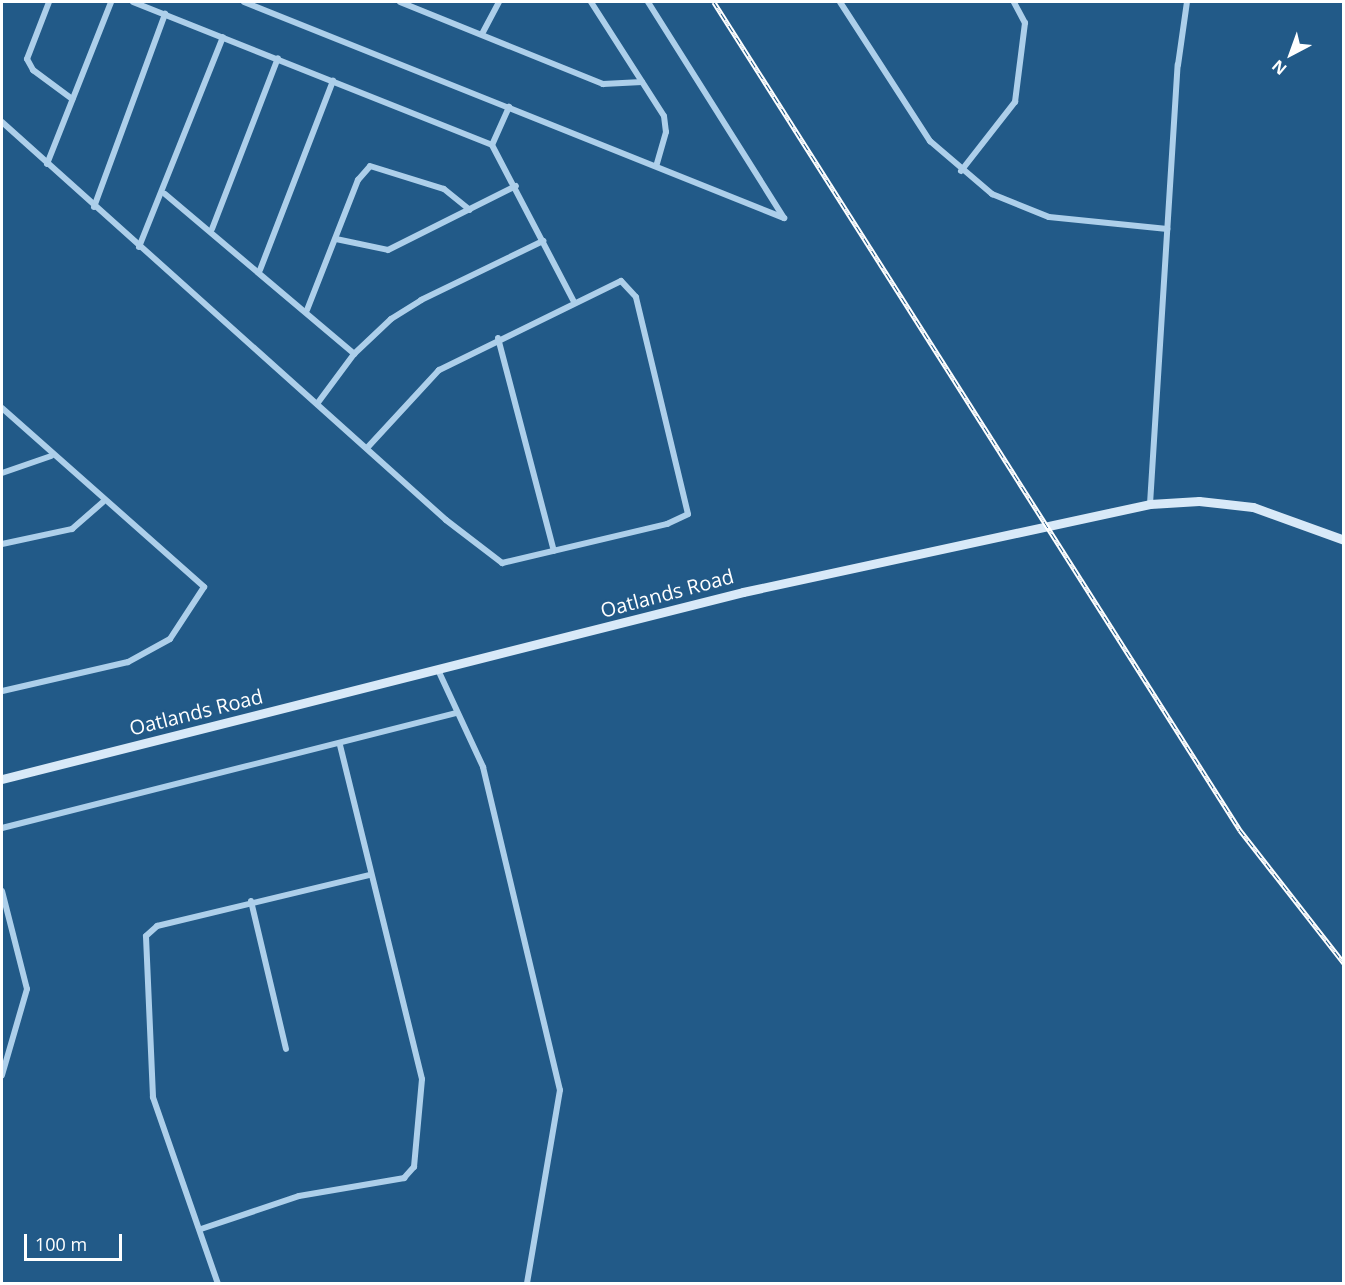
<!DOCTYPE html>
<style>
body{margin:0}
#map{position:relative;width:1345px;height:1285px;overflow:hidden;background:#225a88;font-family:"Open Sans",sans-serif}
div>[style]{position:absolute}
.street>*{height:6px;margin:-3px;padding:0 3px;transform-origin:3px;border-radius:3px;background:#adcfea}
.secondary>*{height:9px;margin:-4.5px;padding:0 4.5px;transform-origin:4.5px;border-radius:4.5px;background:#d8e9f8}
.rail>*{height:4.5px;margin-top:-2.25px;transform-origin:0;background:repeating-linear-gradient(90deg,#225a88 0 7px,#fff 0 14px);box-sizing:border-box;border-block:2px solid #fff}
span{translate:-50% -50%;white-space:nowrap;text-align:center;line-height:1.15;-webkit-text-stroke:4.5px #225a88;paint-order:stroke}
.street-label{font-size:20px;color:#fff}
.frame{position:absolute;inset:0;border:3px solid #fff;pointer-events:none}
.north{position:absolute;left:1261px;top:24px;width:60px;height:60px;-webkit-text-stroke:4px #225a88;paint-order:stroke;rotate:221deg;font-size:16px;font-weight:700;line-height:24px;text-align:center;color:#fff}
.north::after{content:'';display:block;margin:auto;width:21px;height:27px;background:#fff;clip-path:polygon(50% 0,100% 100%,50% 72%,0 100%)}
.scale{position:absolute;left:24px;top:1234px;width:98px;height:27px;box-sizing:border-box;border:3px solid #fff;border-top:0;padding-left:8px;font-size:18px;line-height:21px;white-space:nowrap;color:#fff;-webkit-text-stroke:4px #225a88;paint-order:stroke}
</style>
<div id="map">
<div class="street">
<i style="left:49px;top:2px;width:61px;rotate:111.1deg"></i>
<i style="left:27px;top:59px;width:13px;rotate:61deg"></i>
<i style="left:33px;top:70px;width:49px;rotate:36.6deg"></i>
<i style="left:133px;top:2px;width:386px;rotate:21.7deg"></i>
<i style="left:492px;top:145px;width:175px;rotate:62.4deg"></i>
<i style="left:244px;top:2px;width:582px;rotate:21.8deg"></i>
<i style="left:400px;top:2px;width:219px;rotate:22deg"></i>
<i style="left:603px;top:84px;width:39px;rotate:-3deg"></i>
<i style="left:591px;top:2px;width:135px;rotate:57.4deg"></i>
<i style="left:664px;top:116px;width:16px;rotate:83deg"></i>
<i style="left:666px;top:132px;width:35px;rotate:106deg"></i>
<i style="left:648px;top:2px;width:255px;rotate:57.8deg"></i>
<i style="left:840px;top:2px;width:166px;rotate:57.1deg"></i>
<i style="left:930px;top:141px;width:82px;rotate:40.5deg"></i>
<i style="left:992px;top:194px;width:61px;rotate:22deg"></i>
<i style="left:1049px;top:217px;width:119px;rotate:5.8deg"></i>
<i style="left:482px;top:34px;width:36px;rotate:-62deg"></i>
<i style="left:2px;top:122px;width:596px;rotate:41.87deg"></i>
<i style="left:446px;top:520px;width:71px;rotate:37.5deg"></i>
<i style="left:502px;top:563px;width:170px;rotate:-13.3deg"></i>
<i style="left:667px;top:524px;width:23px;rotate:-25deg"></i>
<i style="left:688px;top:514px;width:223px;rotate:-103.5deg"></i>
<i style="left:636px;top:297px;width:22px;rotate:-133deg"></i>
<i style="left:621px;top:281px;width:203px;rotate:153.9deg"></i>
<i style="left:439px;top:370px;width:106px;rotate:132.7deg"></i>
<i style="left:492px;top:145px;width:42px;rotate:-65.9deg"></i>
<i style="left:47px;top:164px;width:174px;rotate:-68.4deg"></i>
<i style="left:961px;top:171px;width:88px;rotate:-52deg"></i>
<i style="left:1015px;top:102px;width:80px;rotate:-82.8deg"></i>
<i style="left:1025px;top:23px;width:24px;rotate:-118deg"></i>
<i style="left:165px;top:194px;width:248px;rotate:40.2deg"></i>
<i style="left:354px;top:354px;width:62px;rotate:126.5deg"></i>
<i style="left:94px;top:207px;width:206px;rotate:-69.8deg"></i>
<i style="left:212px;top:229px;width:183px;rotate:-68.9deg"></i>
<i style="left:336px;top:239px;width:53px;rotate:11.9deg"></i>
<i style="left:388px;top:250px;width:143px;rotate:-26.6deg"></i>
<i style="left:139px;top:247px;width:226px;rotate:-68.2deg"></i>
<i style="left:260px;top:270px;width:203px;rotate:-68.9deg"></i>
<i style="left:307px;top:310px;width:140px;rotate:-68.6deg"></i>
<i style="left:358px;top:180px;width:18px;rotate:-49deg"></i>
<i style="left:370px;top:166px;width:77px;rotate:17.3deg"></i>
<i style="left:444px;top:189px;width:33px;rotate:39deg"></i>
<i style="left:498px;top:338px;width:220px;rotate:75.3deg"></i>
<i style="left:354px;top:354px;width:51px;rotate:-43.4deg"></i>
<i style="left:391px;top:319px;width:36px;rotate:-32deg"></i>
<i style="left:421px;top:300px;width:136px;rotate:-25.8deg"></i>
<i style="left:2px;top:408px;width:270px;rotate:41.5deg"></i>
<i style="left:204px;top:587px;width:62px;rotate:123.2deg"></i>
<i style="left:170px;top:639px;width:48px;rotate:151.3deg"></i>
<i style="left:128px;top:662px;width:129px;rotate:167deg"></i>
<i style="left:2px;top:473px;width:52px;rotate:-19.1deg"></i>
<i style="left:1150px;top:504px;width:440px;rotate:-86.4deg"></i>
<i style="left:1178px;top:65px;width:64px;rotate:-81.9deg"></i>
<i style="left:2px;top:544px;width:72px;rotate:-12.1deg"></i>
<i style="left:72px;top:529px;width:41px;rotate:-41.1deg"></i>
<i style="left:439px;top:672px;width:105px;rotate:65.1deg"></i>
<i style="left:483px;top:767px;width:332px;rotate:76.6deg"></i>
<i style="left:560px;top:1090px;width:197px;rotate:99.7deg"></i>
<i style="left:2px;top:828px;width:469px;rotate:-14.2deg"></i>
<i style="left:2px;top:891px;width:101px;rotate:75.7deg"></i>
<i style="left:27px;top:989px;width:90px;rotate:106.2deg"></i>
<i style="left:251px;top:901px;width:152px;rotate:76.7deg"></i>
<i style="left:201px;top:1229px;width:103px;rotate:-18.6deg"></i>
<i style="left:299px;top:1196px;width:107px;rotate:-9.7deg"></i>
<i style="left:404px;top:1178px;width:15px;rotate:-48deg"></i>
<i style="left:414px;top:1167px;width:88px;rotate:-84.8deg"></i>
<i style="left:422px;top:1079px;width:345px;rotate:-103.8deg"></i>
<i style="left:218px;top:1284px;width:198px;rotate:-109.2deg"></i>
<i style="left:153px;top:1097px;width:161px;rotate:-92.5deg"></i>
<i style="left:146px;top:936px;width:15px;rotate:-42deg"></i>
<i style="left:157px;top:926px;width:219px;rotate:-13.5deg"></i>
</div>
<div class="secondary">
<i style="left:2px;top:779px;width:764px;rotate:-14.16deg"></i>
<i style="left:743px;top:592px;width:416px;rotate:-12.2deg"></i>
<i style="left:1150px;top:504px;width:49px;rotate:-3.5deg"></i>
<i style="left:1199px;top:501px;width:54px;rotate:6.3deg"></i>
<i style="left:1253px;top:507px;width:97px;rotate:19.9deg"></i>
</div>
<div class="rail">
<i style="left:714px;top:2px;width:981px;rotate:57.57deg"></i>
<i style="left:1240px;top:830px;width:169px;rotate:52deg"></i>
</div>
<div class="street-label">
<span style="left:667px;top:593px;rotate:-15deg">Oatlands Road</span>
<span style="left:196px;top:712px;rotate:-14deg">Oatlands Road</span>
</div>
<div class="frame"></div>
<div class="north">N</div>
<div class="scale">100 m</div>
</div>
